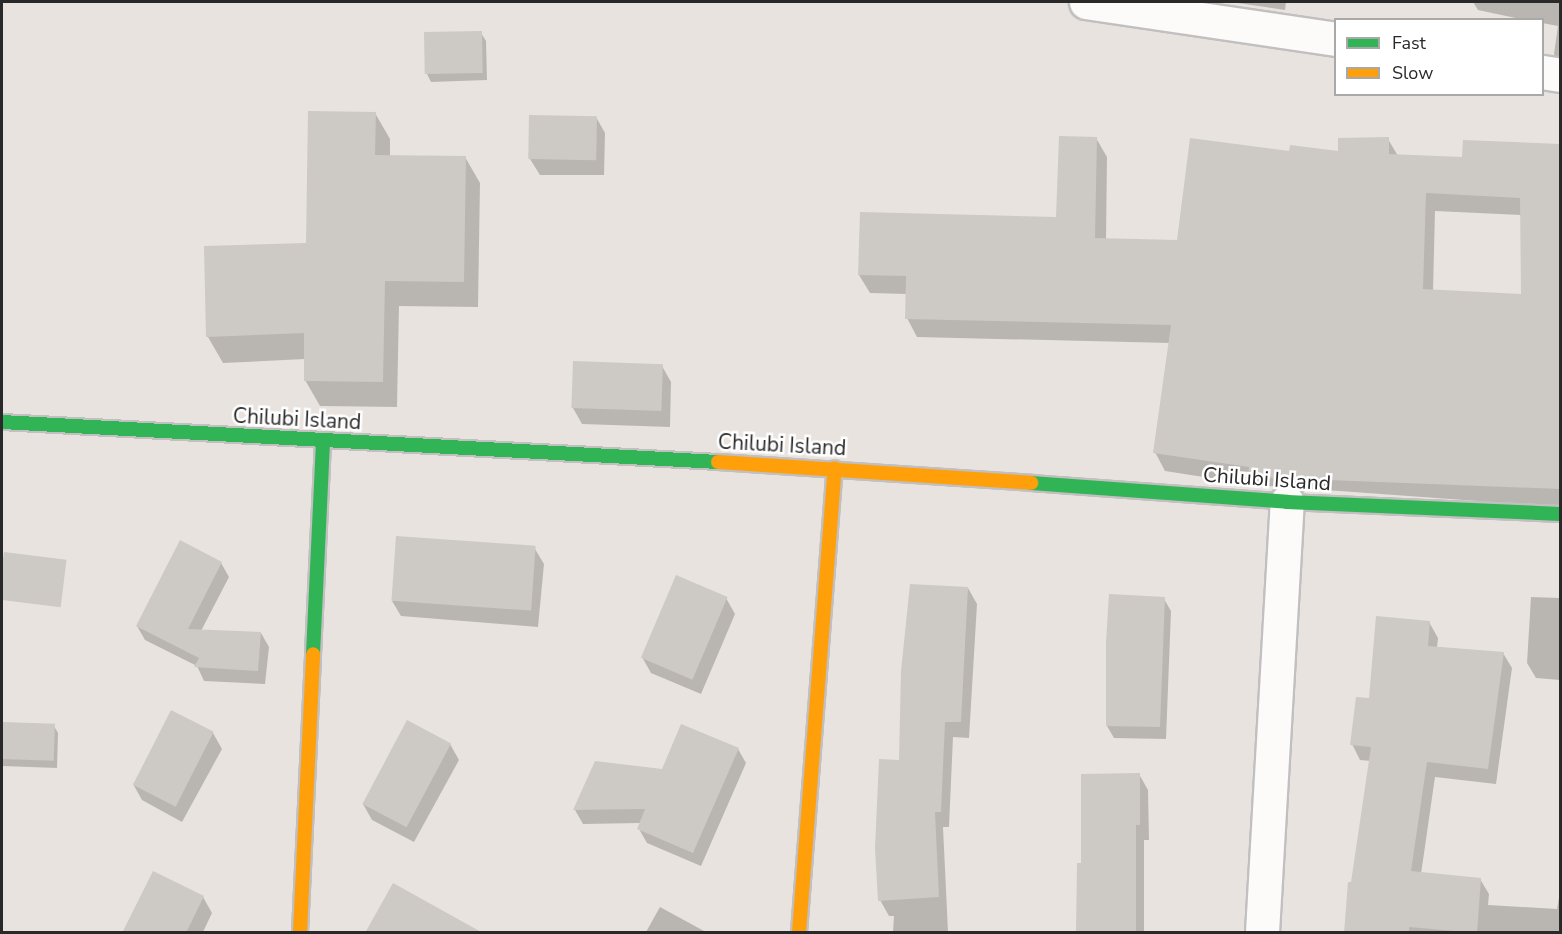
<!DOCTYPE html>
<style>
body{margin:0}
#map{position:relative;width:1562px;height:934px;overflow:hidden;background:#e8e3de;font-family:"Nunito Sans",sans-serif}
div>[style]{position:absolute}
.shadow>*{inset:0;background:#0003}
.building>*{inset:0;background:#cdc9c5;transform-origin:0 0}
.roads{filter:drop-shadow(2px 0 #c1bfc0) drop-shadow(-2px 0 #c1bfc0) drop-shadow(0 2px #c1bfc0) drop-shadow(0 -2px #c1bfc0)}
.street>*{height:33px;margin:-16.5px;padding:0 16.5px;transform-origin:16.5px;border-radius:16.5px;background:#fcfbfa}
.fast>*{height:14px;margin:-7px;padding:0 7px;transform-origin:7px;border-radius:7px;background:#30b455}
.slow>*{height:14px;margin:-7px;padding:0 7px;transform-origin:7px;border-radius:7px;background:#ff9f0a}
span{translate:-50% -50%;white-space:nowrap;text-align:center;line-height:1.15;-webkit-text-stroke:5px #fff;paint-order:stroke}
.street-label{font-size:21px;color:#292929}
.frame{position:absolute;inset:0;border:3px solid #292929;pointer-events:none}
.legend{position:absolute;left:1334px;top:18px;width:210px;height:78px;box-sizing:border-box;background:#fff;border:2px solid #a9a9a9;margin:0;padding:8px 10px;list-style:none;font-size:18px;color:#292929}
.legend li{display:flex;align-items:center;gap:12px;height:30px}
.legend b{width:30px;border:2px solid #a9a9a9}
</style>
<div id="map">
<div class="shadow">
<i style="clip-path:polygon(1231px 2px,1286px 2px,1285px 10px)"></i>
<i style="clip-path:polygon(1473px 2px,1560px 2px,1560px 66px,1554px 54px,1558px 26px,1542px 23px,1542px 20px,1525px 20px,1478px 10px)"></i>
<i style="clip-path:polygon(481px 33px,486px 41px,487px 80px,431px 82px,427px 74px)"></i>
<i style="clip-path:polygon(375px 113px,390px 139px,390px 157px,465px 157px,480px 183px,478px 307px,399px 306px,397px 407px,320px 406px,305px 380px,305px 359px,223px 363px,208px 337px,205px 248px,307px 245px)"></i>
<i style="clip-path:polygon(596px 117px,605px 133px,604px 175px,540px 175px,530px 159px)"></i>
<i style="clip-path:polygon(evenodd,1096px 138px,1107px 157px,1106px 239px,1178px 241px,1291px 152px,1340px 153px,1388px 139px,1398px 156px,1464px 158px,1465px 141px,1560px 146px,1560px 507px,1255px 485px,1165px 471px,1155px 452px,1170px 343px,917px 337px,907px 318px,907px 294px,870px 293px,859px 275px,1058px 219px,1096px 138px,1435px 211px,1521px 215px,1522px 295px,1433px 291px,1435px 211px)"></i>
<i style="clip-path:polygon(662px 366px,671px 382px,670px 427px,582px 424px,573px 408px)"></i>
<i style="clip-path:polygon(535px 549px,544px 564px,538px 627px,401px 616px,392px 601px)"></i>
<i style="clip-path:polygon(2px 555px,8px 566px,2px 595px)"></i>
<i style="clip-path:polygon(221px 563px,229px 577px,201px 631px,261px 633px,269px 647px,265px 684px,204px 681px,197px 666px,145px 640px,137px 626px)"></i>
<i style="clip-path:polygon(968px 588px,977px 604px,969px 738px,953px 737px,949px 827px,943px 827px,948px 932px,893px 932px,894px 916px,889px 916px,880px 900px,900px 761px)"></i>
<i style="clip-path:polygon(1531px 597px,1560px 598px,1560px 680px,1536px 678px,1527px 663px)"></i>
<i style="clip-path:polygon(726px 598px,735px 614px,701px 694px,651px 673px,642px 657px)"></i>
<i style="clip-path:polygon(1164px 599px,1171px 611px,1166px 739px,1114px 738px,1107px 726px)"></i>
<i style="clip-path:polygon(1429px 622px,1438px 638px,1437px 648px,1503px 653px,1512px 668px,1496px 784px,1435px 777px,1421px 874px,1480px 879px,1489px 894px,1488px 905px,1557px 909px,1560px 892px,1560px 932px,1346px 932px,1371px 761px,1360px 760px,1352px 744px,1370px 700px)"></i>
<i style="clip-path:polygon(2px 724px,54px 726px,58px 733px,57px 768px,2px 766px)"></i>
<i style="clip-path:polygon(213px 733px,222px 749px,182px 822px,142px 800px,133px 784px)"></i>
<i style="clip-path:polygon(450px 744px,459px 760px,414px 842px,372px 820px,363px 804px)"></i>
<i style="clip-path:polygon(738px 749px,746px 763px,701px 866px,647px 843px,639px 829px,641px 823px,583px 824px,575px 810px,596px 762px,663px 770px)"></i>
<i style="clip-path:polygon(1139px 774px,1148px 790px,1149px 840px,1144px 840px,1144px 932px,1078px 932px,1083px 865px)"></i>
<i style="clip-path:polygon(203px 897px,212px 913px,203px 932px,124px 932px)"></i>
<i style="clip-path:polygon(660px 907px,704px 931px,705px 932px,646px 932px)"></i>
</div>
<div class="building">
<i style="left:482px;top:31px;width:42px;height:58px;rotate:89deg"></i>
<i style="clip-path:polygon(308px 111px,376px 112px,375px 155px,466px 156px,464px 282px,385px 281px,383px 382px,304px 381px,304px 333px,206px 337px,204px 246px,306px 243px)"></i>
<i style="left:529px;top:115px;width:68px;height:44px;rotate:1deg"></i>
<i style="clip-path:polygon(evenodd,1059px 136px,1097px 137px,1095px 238px,1177px 240px,1190px 138px,1289px 151px,1290px 145px,1338px 151px,1338px 138px,1389px 137px,1389px 154px,1462px 157px,1463px 140px,1560px 144px,1560px 489px,1248px 477px,1249px 467px,1153px 453px,1171px 325px,905px 319px,906px 276px,858px 275px,860px 212px,1056px 217px,1059px 136px,1426px 193px,1520px 198px,1521px 294px,1423px 289px,1426px 193px)"></i>
<i style="left:573px;top:361px;width:90px;height:47px;rotate:2deg"></i>
<i style="left:396px;top:536px;width:140px;height:65px;rotate:4deg"></i>
<i style="clip-path:polygon(180px 540px,222px 562px,188px 629px,261px 632px,258px 671px,194px 667px,199px 658px,136px 626px)"></i>
<i style="left:4px;top:552px;width:63px;height:48px;rotate:7deg"></i>
<i style="left:676px;top:575px;width:56px;height:90px;rotate:23deg"></i>
<i style="clip-path:polygon(910px 584px,968px 587px,961px 722px,945px 722px,941px 812px,935px 812px,939px 897px,878px 901px,875px 848px,879px 759px,899px 760px,901px 671px)"></i>
<i style="clip-path:polygon(1109px 594px,1165px 597px,1160px 727px,1106px 726px,1106px 642px)"></i>
<i style="clip-path:polygon(1376px 616px,1430px 621px,1428px 646px,1504px 652px,1488px 769px,1427px 762px,1411px 871px,1481px 878px,1477px 933px,1409px 927px,1409px 933px,1344px 933px,1348px 882px,1351px 882px,1371px 747px,1350px 745px,1356px 697px,1369px 698px)"></i>
<i style="left:171px;top:710px;width:48px;height:84px;rotate:27deg"></i>
<i style="left:407px;top:720px;width:50px;height:95px;rotate:28deg"></i>
<i style="left:2px;top:722px;width:53px;height:37px;rotate:2deg"></i>
<i style="clip-path:polygon(681px 724px,739px 748px,693px 853px,637px 829px,645px 809px,573px 810px,595px 761px,662px 769px)"></i>
<i style="clip-path:polygon(1140px 773px,1140px 825px,1136px 825px,1136px 933px,1076px 933px,1077px 863px,1081px 863px,1081px 774px)"></i>
<i style="clip-path:polygon(153px 871px,204px 896px,186px 933px,122px 933px)"></i>
<i style="clip-path:polygon(393px 883px,483px 933px,365px 933px)"></i>
</div>
<div class="roads">
<div class="street">
<i style="left:1086px;top:2px;width:253px;rotate:8.4deg"></i>
<i style="left:1542px;top:72px;width:18px;rotate:9deg"></i>
<i style="left:1262px;top:932px;width:431px;rotate:-86.7deg"></i>
</div>
<div class="fast">
<i style="left:2px;top:422px;width:717px;rotate:3.2deg"></i>
<i style="left:1031px;top:483px;width:257px;rotate:4.2deg"></i>
<i style="left:1287px;top:502px;width:273px;rotate:2.5deg"></i>
<i style="left:313px;top:654px;width:212px;rotate:-87.3deg"></i>
</div>
<div class="slow">
<i style="left:718px;top:462px;width:314px;rotate:3.8deg"></i>
<i style="left:300px;top:932px;width:278px;rotate:-87.3deg"></i>
<i style="left:799px;top:932px;width:465px;rotate:-85.6deg"></i>
</div>
</div>
<div class="street-label">
<span style="left:297px;top:419px;rotate:3deg">Chilubi Island</span>
<span style="left:782px;top:445px;rotate:3deg">Chilubi Island</span>
<span style="left:1267px;top:479px;rotate:4deg">Chilubi Island</span>
</div>
<div class="frame"></div>
<ul class="legend">
<li><b style="height:8px;background:#30b455"></b>Fast</li>
<li><b style="height:8px;background:#ff9f0a"></b>Slow</li>
</ul>
</div>
